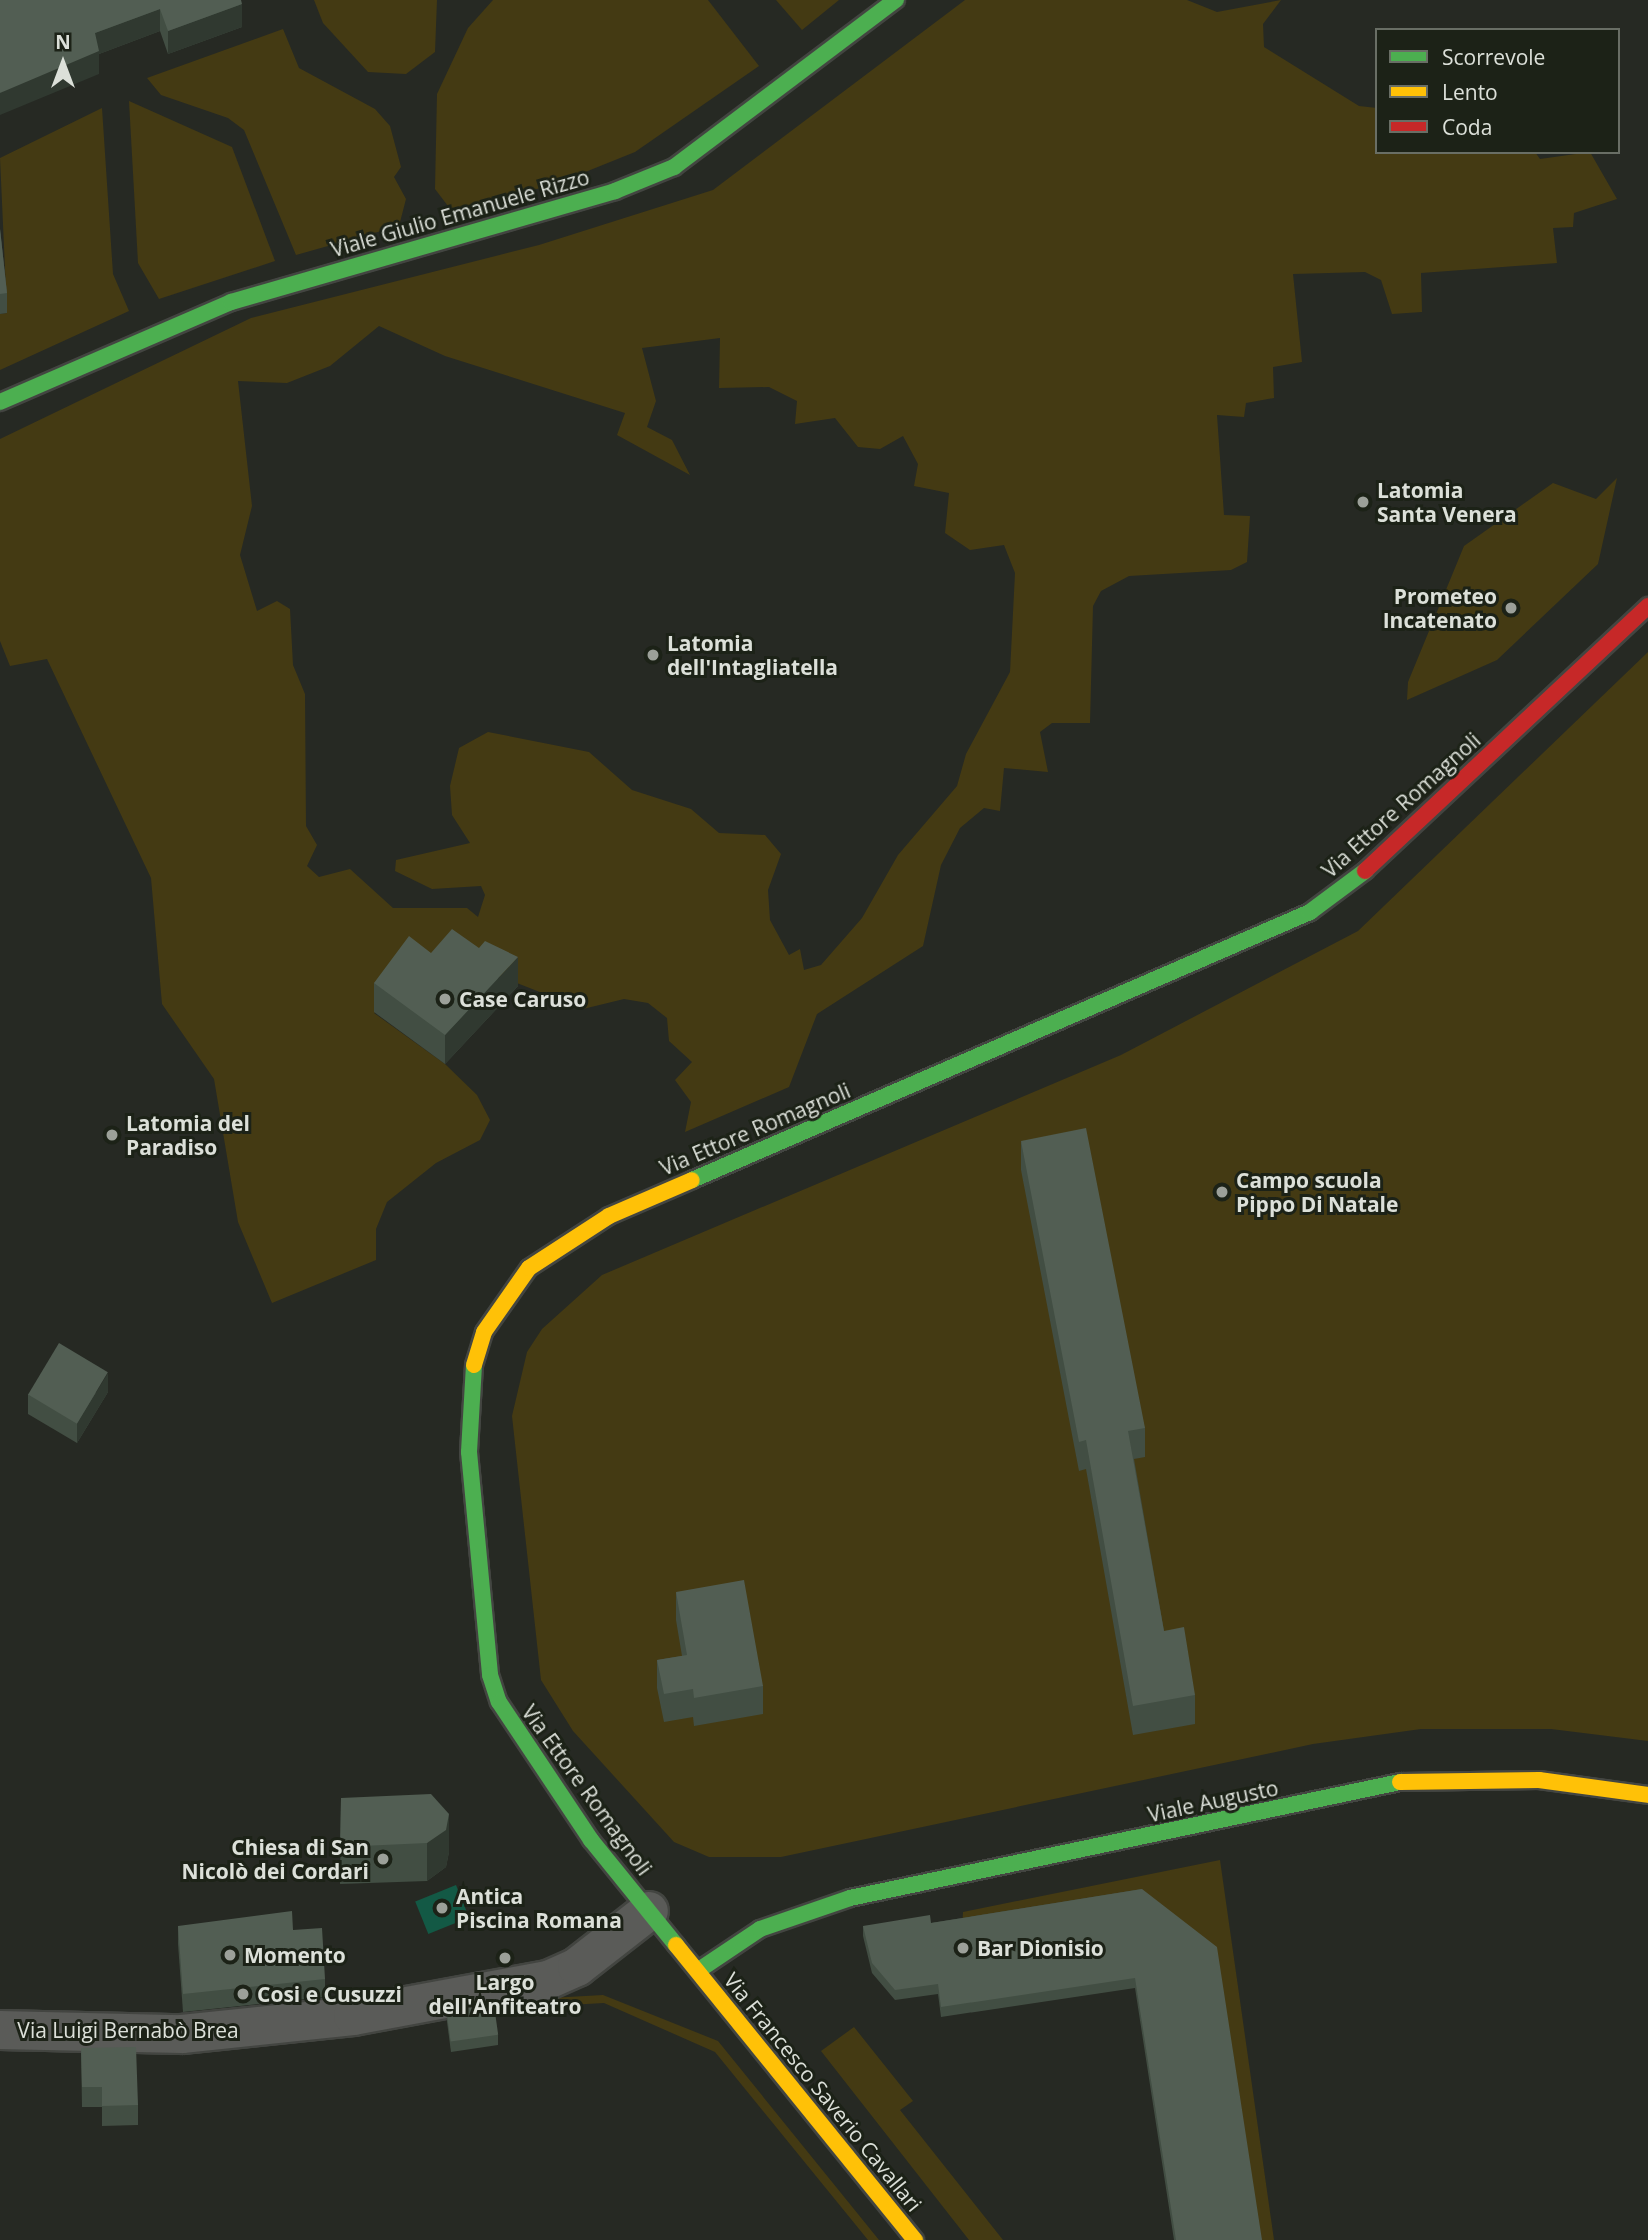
<!DOCTYPE html>
<meta charset="utf-8">
<style>
body{margin:0}
#map{position:relative;width:1648px;height:2240px;overflow:hidden;background:#262923;font-family:"Open Sans",sans-serif}
div>[style]{position:absolute}
.green>*{inset:0;background:#443a13}
.water>*{inset:0;background:#135945;transform-origin:0 0}
.roads{filter:drop-shadow(2px 0 #434541) drop-shadow(-2px 0 #434541) drop-shadow(0 2px #434541) drop-shadow(0 -2px #434541)}
.street>*{height:38px;margin:-19px;padding:0 19px;transform-origin:19px;border-radius:19px;background:#5a5b58}
.fast>*{height:16px;margin:-8px;padding:0 8px;transform-origin:8px;border-radius:8px;background:#4caf50}
.slow>*{height:16px;margin:-8px;padding:0 8px;transform-origin:8px;border-radius:8px;background:#ffc107}
.jam>*{height:16px;margin:-8px;padding:0 8px;transform-origin:8px;border-radius:8px;background:#c62828}
.wall>*{inset:0;background:#424e43}
.shaded-wall>*{inset:0;background:#303930}
.building>*{inset:0;background:#525e53;transform-origin:0 0}
.dots>*{width:19px;height:19px;translate:-50% -50%;box-sizing:border-box;border:4px solid #1c2217;border-radius:50%}
span{translate:-50% -50%;white-space:nowrap;text-align:center;line-height:1.15;-webkit-text-stroke:6px #1c2217;paint-order:stroke}
.street-label{font-size:21px;color:#dce0d9}
.poi-label{font-size:21px;color:#dce0d9;font-weight:700}
.left{translate:0 -50%;text-align:left}
.right{translate:-100% -50%;text-align:right}
.legend{position:absolute;left:1375px;top:28px;width:245px;height:126px;box-sizing:border-box;background:#1c2217;border:2px solid #696e65;margin:0;padding:9px 12px;list-style:none;font-size:21px;color:#dce0d9}
.legend li{display:flex;align-items:center;gap:14px;height:35px}
.legend b{width:35px;border:2px solid #696e65}
.north{position:absolute;left:28px;top:28px;width:70px;height:70px;-webkit-text-stroke:5px #1c2217;paint-order:stroke;rotate:0deg;font-size:19px;font-weight:700;line-height:28px;text-align:center;color:#dce0d9}
.north::after{content:'';display:block;margin:auto;width:24px;height:32px;background:#dce0d9;clip-path:polygon(50% 0,100% 100%,50% 72%,0 100%)}
</style>
<div id="map">
<div class="green">
<i style="clip-path:polygon(314px 0,437px 0,435px 52px,406px 74px,368px 72px,323px 23px)"></i>
<i style="clip-path:polygon(493px 0,708px 0,759px 66px,635px 152px,553px 185px,451px 210px,435px 189px,437px 94px,468px 28px)"></i>
<i style="clip-path:polygon(776px 0,839px 0,802px 30px)"></i>
<i style="clip-path:polygon(evenodd,965px 0,1187px 0,1217px 12px,1281px 0,1263px 24px,1264px 47px,1359px 106px,1377px 108px,1377px 152px,1535px 152px,1540px 159px,1590px 152px,1617px 199px,1574px 213px,1573px 227px,1553px 228px,1557px 263px,1421px 273px,1422px 312px,1392px 314px,1381px 280px,1365px 272px,1293px 274px,1302px 362px,1273px 367px,1274px 398px,1246px 403px,1244px 417px,1217px 415px,1224px 515px,1250px 516px,1247px 562px,1231px 570px,1129px 576px,1101px 591px,1093px 606px,1090px 723px,1052px 723px,1040px 732px,1048px 772px,1004px 768px,1000px 811px,984px 808px,960px 828px,941px 865px,923px 946px,817px 1014px,789px 1087px,685px 1132px,691px 1102px,675px 1080px,692px 1062px,669px 1041px,667px 1018px,648px 1003px,624px 999px,583px 1009px,486px 971px,374px 1013px,445px 1064px,477px 1095px,490px 1120px,480px 1140px,436px 1163px,387px 1202px,376px 1229px,376px 1260px,272px 1303px,238px 1222px,214px 1079px,162px 1004px,151px 878px,47px 659px,10px 666px,0 641px,0 439px,251px 318px,539px 245px,713px 190px,965px 0,379px 326px,445px 356px,625px 413px,617px 435px,690px 475px,672px 440px,647px 427px,656px 401px,642px 348px,720px 338px,719px 388px,769px 387px,797px 401px,795px 424px,835px 418px,858px 447px,880px 449px,903px 436px,918px 464px,914px 486px,949px 493px,945px 533px,970px 550px,1004px 545px,1015px 573px,1010px 672px,966px 754px,957px 786px,898px 855px,862px 918px,821px 965px,804px 970px,800px 949px,789px 955px,770px 920px,768px 890px,781px 854px,765px 835px,719px 833px,691px 809px,632px 790px,589px 752px,488px 732px,459px 748px,450px 786px,452px 815px,470px 843px,396px 860px,395px 871px,432px 889px,481px 886px,485px 895px,478px 917px,467px 908px,393px 908px,350px 869px,319px 877px,307px 866px,317px 845px,306px 826px,305px 694px,293px 665px,290px 609px,277px 601px,257px 611px,240px 555px,252px 506px,238px 381px,287px 383px,330px 366px,379px 326px)"></i>
<i style="clip-path:polygon(283px 29px,299px 68px,375px 109px,390px 126px,401px 167px,394px 177px,406px 199px,399px 226px,296px 255px,244px 130px,228px 118px,161px 95px,147px 78px)"></i>
<i style="clip-path:polygon(129px 101px,232px 147px,275px 261px,159px 299px,138px 263px)"></i>
<i style="clip-path:polygon(102px 108px,113px 274px,129px 311px,0 370px,0 314px,7px 313px,0 158px)"></i>
<i style="clip-path:polygon(1617px 478px,1598px 564px,1497px 660px,1407px 700px,1408px 682px,1464px 546px,1553px 483px,1596px 499px)"></i>
<i style="clip-path:polygon(1648px 652px,1648px 1741px,1551px 1729px,1421px 1729px,1313px 1744px,781px 1857px,709px 1857px,674px 1842px,573px 1731px,541px 1680px,512px 1416px,527px 1352px,542px 1329px,602px 1275px,1121px 1055px,1358px 931px)"></i>
<i style="clip-path:polygon(1220px 1860px,1274px 2240px,1260px 2240px,1217px 1957px,962px 1929px,963px 1912px)"></i>
<i style="clip-path:polygon(603px 1995px,718px 2041px,879px 2240px,868px 2240px,715px 2052px,604px 2003px,551px 2006px,550px 1998px)"></i>
<i style="clip-path:polygon(854px 2027px,913px 2101px,900px 2110px,1003px 2240px,969px 2240px,821px 2051px)"></i>
</div>
<div class="water">
<i style="left:456px;top:1885px;width:35px;height:44px;rotate:68deg"></i>
</div>
<div class="roads">
<div class="street">
<i style="left:0;top:2030px;width:182px;rotate:1.3deg"></i>
<i style="left:182px;top:2034px;width:172px;rotate:-6deg"></i>
<i style="left:353px;top:2016px;width:198px;rotate:-10.5deg"></i>
<i style="left:548px;top:1980px;width:32px;rotate:-24deg"></i>
<i style="left:577px;top:1967px;width:91px;rotate:-37.9deg"></i>
</div>
<div class="fast">
<i style="left:0;top:402px;width:252px;rotate:-23.4deg"></i>
<i style="left:231px;top:302px;width:400px;rotate:-16.1deg"></i>
<i style="left:615px;top:191px;width:64px;rotate:-22.1deg"></i>
<i style="left:674px;top:167px;width:278px;rotate:-37deg"></i>
<i style="left:692px;top:1180px;width:674px;rotate:-23.44deg"></i>
<i style="left:1310px;top:912px;width:69px;rotate:-36.7deg"></i>
<i style="left:474px;top:1365px;width:87px;rotate:93.3deg"></i>
<i style="left:469px;top:1452px;width:224px;rotate:84.6deg"></i>
<i style="left:490px;top:1675px;width:28px;rotate:72deg"></i>
<i style="left:499px;top:1702px;width:166px;rotate:56.3deg"></i>
<i style="left:591px;top:1840px;width:135px;rotate:51deg"></i>
<i style="left:699px;top:1970px;width:73px;rotate:-33.9deg"></i>
<i style="left:760px;top:1929px;width:95px;rotate:-19deg"></i>
<i style="left:850px;top:1898px;width:562px;rotate:-11.91deg"></i>
</div>
<div class="slow">
<i style="left:474px;top:1365px;width:34px;rotate:-73deg"></i>
<i style="left:484px;top:1332px;width:78px;rotate:-54.9deg"></i>
<i style="left:529px;top:1268px;width:95px;rotate:-33deg"></i>
<i style="left:609px;top:1216px;width:90px;rotate:-23.4deg"></i>
<i style="left:1400px;top:1782px;width:139px;rotate:-0.8deg"></i>
<i style="left:1539px;top:1780px;width:110px;rotate:7.8deg"></i>
<i style="left:676px;top:1945px;width:380px;rotate:51deg"></i>
</div>
<div class="jam">
<i style="left:1365px;top:871px;width:388px;rotate:-43.1deg"></i>
</div>
</div>
<div class="wall">
<i style="clip-path:polygon(0 0,241px 0,242px 27px,168px 54px,160px 31px,99px 54px,99px 74px)"></i>
<i style="clip-path:polygon(0 229px,7px 293px,7px 313px,0 314px)"></i>
<i style="clip-path:polygon(431px 953px,518px 986px,445px 1064px,374px 1012px,374px 983px)"></i>
<i style="clip-path:polygon(1021px 1141px,1145px 1428px,1145px 1457px,1134px 1459px,1164px 1631px,1195px 1695px,1195px 1724px,1133px 1735px,1086px 1469px,1079px 1471px,1021px 1170px)"></i>
<i style="clip-path:polygon(108px 1392px,77px 1443px,28px 1414px,28px 1394px)"></i>
<i style="clip-path:polygon(676px 1592px,763px 1686px,763px 1714px,694px 1726px,693px 1717px,664px 1722px,657px 1688px,657px 1660px,682px 1656px,676px 1620px)"></i>
<i style="clip-path:polygon(341px 1798px,449px 1852px,446px 1867px,427px 1881px,340px 1884px)"></i>
<i style="clip-path:polygon(1142px 1889px,1262px 2240px,1174px 2240px,1135px 1988px,941px 2017px,938px 1994px,895px 2000px,872px 1973px,863px 1936px,863px 1926px,931px 1923px)"></i>
<i style="clip-path:polygon(178px 1926px,293px 1930px,325px 1979px,325px 1997px,183px 2012px,178px 1944px)"></i>
<i style="clip-path:polygon(447px 2012px,498px 2035px,498px 2045px,451px 2052px,447px 2022px)"></i>
<i style="clip-path:polygon(81px 2048px,138px 2105px,138px 2125px,102px 2126px,102px 2107px,82px 2107px)"></i>
</div>
<div class="shaded-wall">
<i style="clip-path:polygon(242px 4px,242px 27px,168px 54px,168px 31px)"></i>
<i style="clip-path:polygon(160px 9px,160px 31px,99px 54px,99px 74px,0 115px,0 93px,95px 33px)"></i>
<i style="clip-path:polygon(518px 957px,518px 986px,445px 1064px,445px 1035px)"></i>
<i style="clip-path:polygon(108px 1373px,108px 1392px,77px 1443px,77px 1423px)"></i>
<i style="clip-path:polygon(449px 1814px,449px 1852px,446px 1867px,427px 1881px,427px 1843px)"></i>
</div>
<div class="building">
<i style="clip-path:polygon(0 0,241px 0,242px 4px,168px 31px,160px 9px,95px 33px,99px 51px,0 93px)"></i>
<i style="clip-path:polygon(0 229px,7px 293px,0 294px)"></i>
<i style="clip-path:polygon(452px 929px,479px 948px,485px 941px,518px 957px,445px 1035px,374px 983px,409px 936px,431px 953px)"></i>
<i style="clip-path:polygon(1086px 1128px,1145px 1428px,1128px 1431px,1164px 1631px,1184px 1627px,1195px 1695px,1133px 1706px,1086px 1440px,1079px 1442px,1021px 1141px)"></i>
<i style="left:59px;top:1343px;width:57px;height:60px;rotate:31deg"></i>
<i style="clip-path:polygon(744px 1580px,763px 1686px,694px 1698px,693px 1689px,664px 1694px,657px 1660px,687px 1655px,676px 1592px)"></i>
<i style="clip-path:polygon(431px 1794px,449px 1814px,446px 1830px,427px 1843px,340px 1847px,341px 1798px)"></i>
<i style="clip-path:polygon(1142px 1889px,1217px 1947px,1262px 2240px,1176px 2240px,1135px 1978px,941px 2007px,938px 1984px,895px 1990px,872px 1963px,863px 1926px,930px 1915px,931px 1923px)"></i>
<i style="clip-path:polygon(292px 1911px,293px 1930px,322px 1928px,325px 1979px,183px 1994px,178px 1926px)"></i>
<i style="left:494px;top:2005px;width:30px;height:48px;rotate:82deg"></i>
<i style="clip-path:polygon(136px 2047px,138px 2105px,102px 2106px,102px 2087px,82px 2087px,81px 2048px)"></i>
</div>
<div class="dots">
<i style="left:1363px;top:502px;background:#9ca099"></i>
<i style="left:1511px;top:608px;background:#9ca099"></i>
<i style="left:653px;top:655px;background:#9ca099"></i>
<i style="left:445px;top:999px;background:#9ca099"></i>
<i style="left:112px;top:1135px;background:#9ca099"></i>
<i style="left:1222px;top:1192px;background:#9ca099"></i>
<i style="left:383px;top:1859px;background:#9ca099"></i>
<i style="left:442px;top:1908px;background:#9ca099"></i>
<i style="left:963px;top:1948px;background:#9ca099"></i>
<i style="left:230px;top:1955px;background:#9ca099"></i>
<i style="left:505px;top:1958px;background:#9ca099"></i>
<i style="left:243px;top:1994px;background:#9ca099"></i>
</div>
<div class="street-label">
<span style="left:460px;top:213px;rotate:-16deg">Viale Giulio Emanuele Rizzo</span>
<span style="left:1401px;top:805px;rotate:-42deg">Via Ettore Romagnoli</span>
<span style="left:755px;top:1129px;rotate:-23deg">Via Ettore Romagnoli</span>
<span style="left:587px;top:1790px;rotate:54deg">Via Ettore Romagnoli</span>
<span style="left:1213px;top:1801px;rotate:-12deg">Viale Augusto</span>
<span style="left:128px;top:2030px">Via Luigi Bernabò Brea</span>
<span style="left:823px;top:2092px;rotate:51deg">Via Francesco Saverio Cavallari</span>
</div>
<div class="poi-label">
<span class="left" style="left:1377px;top:502px">Latomia<br>Santa Venera</span>
<span class="right" style="left:1497px;top:608px">Prometeo<br>Incatenato</span>
<span class="left" style="left:667px;top:655px">Latomia<br>dell'Intagliatella</span>
<span class="left" style="left:459px;top:999px">Case Caruso</span>
<span class="left" style="left:126px;top:1135px">Latomia del<br>Paradiso</span>
<span class="left" style="left:1236px;top:1192px">Campo scuola<br>Pippo Di Natale</span>
<span class="right" style="left:369px;top:1859px">Chiesa di San<br>Nicolò dei Cordari</span>
<span class="left" style="left:456px;top:1908px">Antica<br>Piscina Romana</span>
<span class="left" style="left:977px;top:1948px">Bar Dionisio</span>
<span class="left" style="left:244px;top:1955px">Momento</span>
<span style="left:505px;top:1994px">Largo<br>dell'Anfiteatro</span>
<span class="left" style="left:257px;top:1994px">Cosi e Cusuzzi</span>
</div>
<ul class="legend">
<li><b style="height:9px;background:#4caf50"></b>Scorrevole</li>
<li><b style="height:9px;background:#ffc107"></b>Lento</li>
<li><b style="height:9px;background:#c62828"></b>Coda</li>
</ul>
<div class="north">N</div>
</div>
